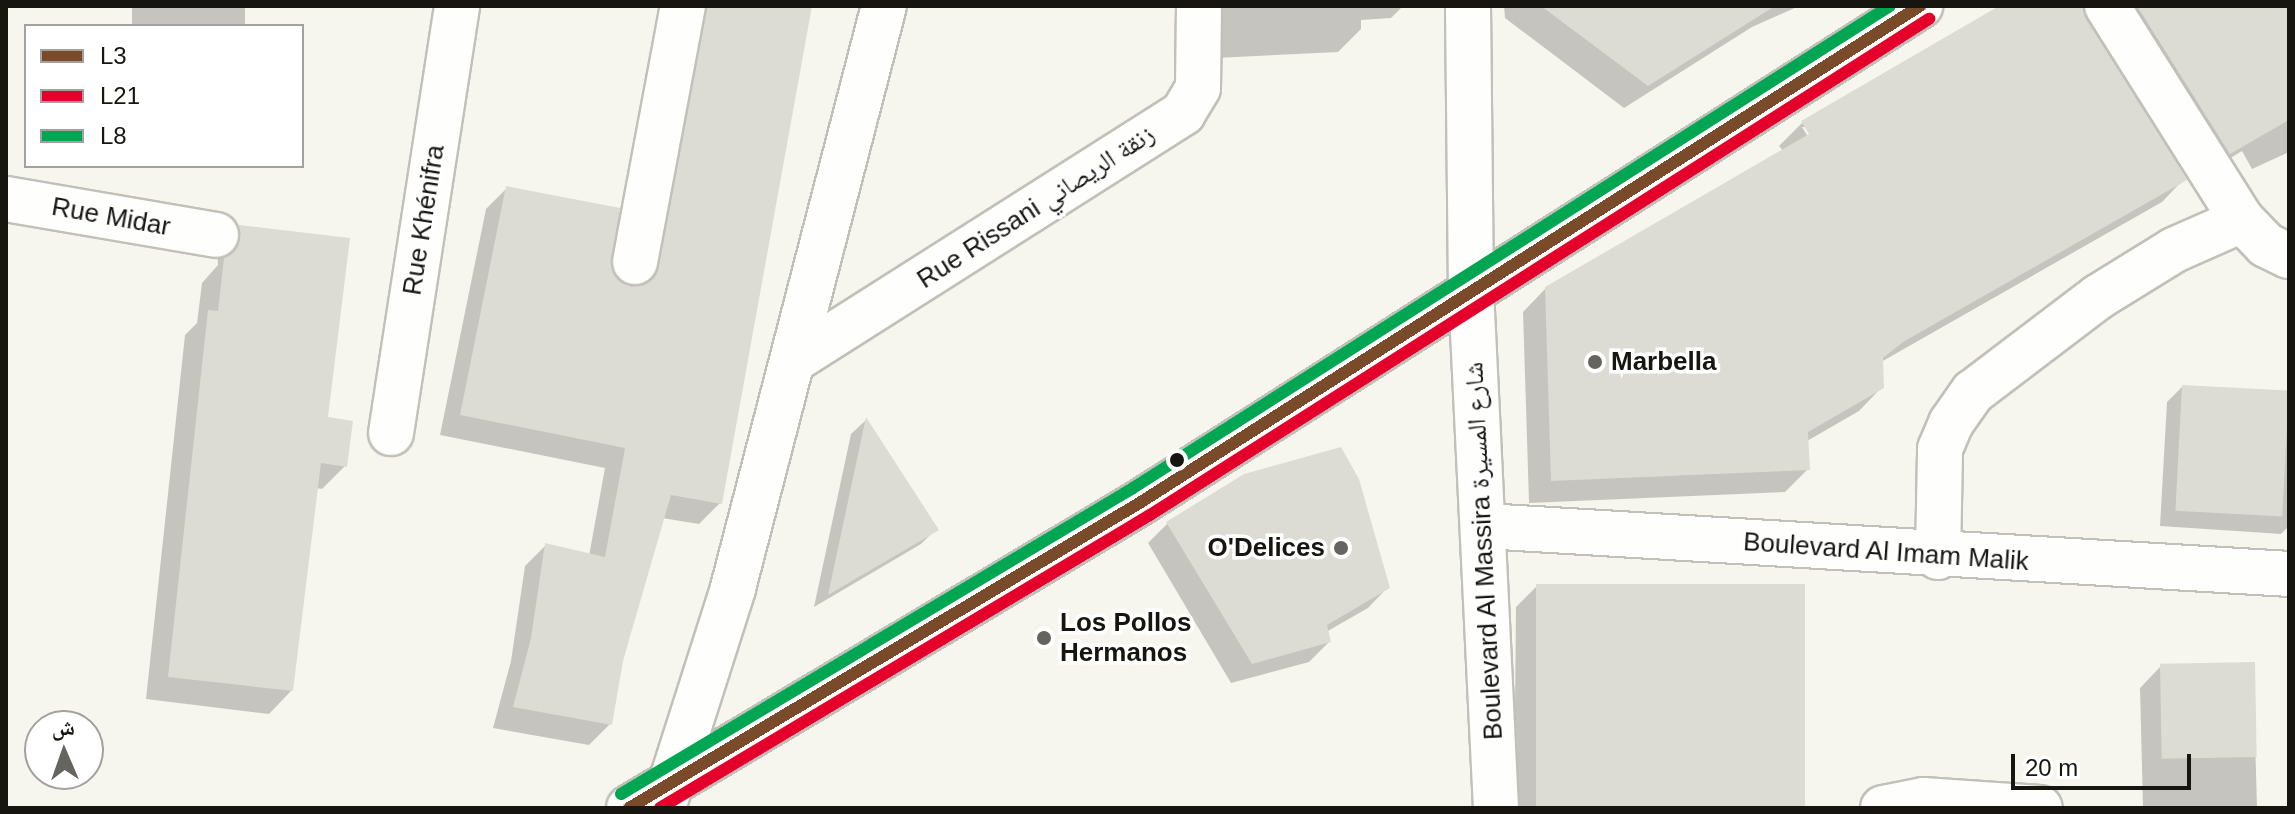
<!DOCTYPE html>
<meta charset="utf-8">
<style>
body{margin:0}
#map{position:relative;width:2295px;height:814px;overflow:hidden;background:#f7f6ee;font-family:Arial,"Noto Naskh Arabic",sans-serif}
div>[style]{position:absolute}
.shadow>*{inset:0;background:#0003;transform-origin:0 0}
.building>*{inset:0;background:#dcdcd5;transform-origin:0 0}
.roads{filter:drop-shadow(2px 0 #c1c0b9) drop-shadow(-2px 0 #c1c0b9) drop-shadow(0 2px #c1c0b9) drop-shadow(0 -2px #c1c0b9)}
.minor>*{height:44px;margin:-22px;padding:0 22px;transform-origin:22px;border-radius:22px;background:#fefefc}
.tertiary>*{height:44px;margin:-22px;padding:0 22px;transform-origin:22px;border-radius:22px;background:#fefefc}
.secondary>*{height:44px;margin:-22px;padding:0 22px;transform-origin:22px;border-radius:22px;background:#fefefc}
.bus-1>*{height:12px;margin:-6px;padding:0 6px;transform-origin:6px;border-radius:6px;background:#7a4b2a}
.bus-2>*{height:12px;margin:-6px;padding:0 6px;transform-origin:6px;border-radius:6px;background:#e4002b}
.bus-3>*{height:12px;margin:-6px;padding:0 6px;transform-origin:6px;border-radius:6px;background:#00a651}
.dots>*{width:22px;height:22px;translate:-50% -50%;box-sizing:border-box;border:4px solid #fff;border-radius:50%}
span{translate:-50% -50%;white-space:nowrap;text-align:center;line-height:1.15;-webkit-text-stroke:7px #fff;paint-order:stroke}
.street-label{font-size:26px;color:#161510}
.poi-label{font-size:26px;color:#161510;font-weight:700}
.left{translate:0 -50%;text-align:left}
.right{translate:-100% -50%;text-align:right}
.frame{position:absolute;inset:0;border:8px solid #161510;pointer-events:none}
.legend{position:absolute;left:24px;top:24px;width:280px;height:144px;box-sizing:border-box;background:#fff;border:2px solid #a2a19f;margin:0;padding:10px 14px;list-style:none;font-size:24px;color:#161510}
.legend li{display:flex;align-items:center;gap:16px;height:40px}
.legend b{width:40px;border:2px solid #a2a19f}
.north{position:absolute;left:24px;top:710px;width:80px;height:80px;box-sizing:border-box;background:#fff;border:2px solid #a2a19f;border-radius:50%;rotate:358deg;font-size:22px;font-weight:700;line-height:32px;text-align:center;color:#161510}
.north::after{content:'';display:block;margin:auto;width:28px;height:36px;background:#65645e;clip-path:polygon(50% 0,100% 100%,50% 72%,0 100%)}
.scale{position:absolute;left:2011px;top:754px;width:180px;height:36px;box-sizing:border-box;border:4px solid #161510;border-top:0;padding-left:10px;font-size:24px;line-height:28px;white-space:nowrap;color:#161510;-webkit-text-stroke:6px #fff;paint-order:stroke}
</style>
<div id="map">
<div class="shadow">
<i style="left:132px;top:6px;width:113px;height:20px"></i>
<i style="clip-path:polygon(689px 6px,810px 6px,720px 503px,699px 524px,662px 518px,621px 660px,610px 724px,589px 745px,493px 728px,511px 661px,525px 566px,546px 545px,589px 556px,605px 468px,440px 435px,486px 209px,507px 188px,609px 270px,618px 283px,640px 287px)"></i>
<i style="clip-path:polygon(1213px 6px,1403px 6px,1391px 18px,1361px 20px,1361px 29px,1338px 52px,1215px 58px)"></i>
<i style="clip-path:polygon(1504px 6px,1799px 6px,1752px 27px,1624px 108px,1505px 18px)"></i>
<i style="clip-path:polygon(evenodd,2003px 6px,2077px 6px,2184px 179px,2162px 202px,1881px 362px,1882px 387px,1859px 411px,1807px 441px,1808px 469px,1785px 492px,1529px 503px,1523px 312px,1546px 288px,1783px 151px,1779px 146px,1802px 123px,2003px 6px,1802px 127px,1807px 127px,1812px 143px,1802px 127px)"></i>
<i style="clip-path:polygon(2119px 6px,2289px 6px,2289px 152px,2252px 169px,2242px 151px,2214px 168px)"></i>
<i style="clip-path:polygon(240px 228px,345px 466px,322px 489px,316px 488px,291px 691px,269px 714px,146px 699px,185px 335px,197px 323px,202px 283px,218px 265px,217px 250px)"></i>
<i style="clip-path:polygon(2182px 387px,2289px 393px,2289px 526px,2281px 534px,2160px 526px,2167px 402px)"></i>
<i style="clip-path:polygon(866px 420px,936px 529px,921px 544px,814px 607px,851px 434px)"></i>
<i style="clip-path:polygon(1168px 523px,1388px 587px,1368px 608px,1326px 632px,1329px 642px,1309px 662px,1231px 683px,1148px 543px)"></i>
<i style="clip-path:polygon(1537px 586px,1795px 808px,1514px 808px,1516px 607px)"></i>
<i style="clip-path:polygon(2253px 664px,2257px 808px,2143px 808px,2140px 688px,2161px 666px)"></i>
</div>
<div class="building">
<i style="clip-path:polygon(707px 6px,812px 6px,722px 504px,671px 495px,623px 661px,612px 725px,513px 707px,531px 638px,545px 543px,605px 557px,625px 448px,460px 415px,506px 186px,620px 208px,612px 271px,631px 287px,653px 279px)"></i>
<i style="clip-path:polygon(1541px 6px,1775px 6px,1648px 86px)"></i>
<i style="clip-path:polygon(1999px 6px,2082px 6px,2187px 180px,1903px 342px,1883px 358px,1884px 388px,1808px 432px,1810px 470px,1551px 481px,1545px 287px,1809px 134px,1801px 121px)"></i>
<i style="clip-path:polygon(2137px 6px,2289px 6px,2289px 120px,2230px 154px)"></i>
<i style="clip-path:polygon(239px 225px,350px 238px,328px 417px,353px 421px,347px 467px,321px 463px,293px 691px,168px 677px,208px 310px,218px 311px,224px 258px,240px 240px)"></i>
<i style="left:2182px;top:385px;width:107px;height:126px;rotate:3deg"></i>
<i style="clip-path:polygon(866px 417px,939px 530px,828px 595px)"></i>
<i style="clip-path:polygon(1341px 447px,1359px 479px,1390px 588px,1327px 625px,1331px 642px,1252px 664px,1166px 522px,1244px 474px)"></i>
<i style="left:1536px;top:584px;width:269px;height:224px"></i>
<i style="left:2255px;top:662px;width:95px;height:95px;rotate:89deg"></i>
</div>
<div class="roads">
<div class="minor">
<i style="left:2107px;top:6px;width:253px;rotate:57.8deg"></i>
<i style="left:6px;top:199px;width:213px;rotate:9.7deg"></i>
<i style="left:635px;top:262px;width:260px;rotate:-79.4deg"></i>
<i style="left:794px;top:360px;width:461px;rotate:-32.4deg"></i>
<i style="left:1183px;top:113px;width:29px;rotate:-59deg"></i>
<i style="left:1198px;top:88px;width:82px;rotate:-89.3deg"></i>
<i style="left:391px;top:433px;width:432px;rotate:-81.2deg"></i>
<i style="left:1484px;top:526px;width:806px;rotate:3.41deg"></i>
<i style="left:1938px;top:557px;width:108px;rotate:-88.9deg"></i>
<i style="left:1940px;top:449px;width:28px;rotate:-67deg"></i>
<i style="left:1951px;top:423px;width:38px;rotate:-55deg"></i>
<i style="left:1973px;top:392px;width:157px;rotate:-37.2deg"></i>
<i style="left:2098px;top:297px;width:89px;rotate:-31.7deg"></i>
<i style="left:2174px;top:250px;width:74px;rotate:-23.8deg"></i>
<i style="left:2242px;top:220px;width:35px;rotate:46deg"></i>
<i style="left:2266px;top:245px;width:25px;rotate:26deg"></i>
<i style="left:1883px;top:808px;width:41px;rotate:-11.3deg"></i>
<i style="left:1923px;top:800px;width:117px;rotate:3.9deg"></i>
</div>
<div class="tertiary">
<i style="left:663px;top:808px;width:231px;rotate:-72.3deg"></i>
<i style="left:733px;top:588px;width:601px;rotate:-75.46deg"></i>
</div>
<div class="secondary">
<i style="left:1468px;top:6px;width:284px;rotate:89.4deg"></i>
<i style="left:1471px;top:290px;width:519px;rotate:87.24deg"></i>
<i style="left:629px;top:808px;width:596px;rotate:-30.86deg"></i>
<i style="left:1141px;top:502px;width:924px;rotate:-32.49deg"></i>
</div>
</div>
<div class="bus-1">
<i style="left:629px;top:808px;width:596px;rotate:-30.86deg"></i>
<i style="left:1141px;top:502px;width:924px;rotate:-32.49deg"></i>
</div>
<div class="bus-2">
<i style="left:660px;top:808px;width:571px;rotate:-30.88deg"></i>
<i style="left:1150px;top:515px;width:924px;rotate:-32.49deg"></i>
</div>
<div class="bus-3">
<i style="left:621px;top:794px;width:596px;rotate:-30.86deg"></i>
<i style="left:1133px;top:488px;width:897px;rotate:-32.49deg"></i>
</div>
<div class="dots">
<i style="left:1595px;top:362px;background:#65645e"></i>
<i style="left:1177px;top:460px;background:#161510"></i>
<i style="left:1341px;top:548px;background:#65645e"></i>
<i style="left:1044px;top:638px;background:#65645e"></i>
</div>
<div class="street-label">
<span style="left:1036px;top:207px;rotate:-33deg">Rue Rissani زنقة الريصاني</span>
<span style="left:111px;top:217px;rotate:10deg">Rue Midar</span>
<span style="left:424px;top:220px;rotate:-81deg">Rue Khénifra</span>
<span style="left:1484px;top:551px;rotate:-93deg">Boulevard Al Massira شارع المسيرة</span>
<span style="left:1886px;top:552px;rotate:4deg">Boulevard Al Imam Malik</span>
</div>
<div class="poi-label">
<span class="left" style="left:1611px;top:362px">Marbella</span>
<span class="right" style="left:1325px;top:548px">O'Delices</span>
<span class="left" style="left:1060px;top:638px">Los Pollos<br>Hermanos</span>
</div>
<div class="frame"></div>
<ul class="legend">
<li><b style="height:10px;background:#7a4b2a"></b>L3</li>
<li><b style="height:10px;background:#e4002b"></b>L21</li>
<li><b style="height:10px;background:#00a651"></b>L8</li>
</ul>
<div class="north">ش</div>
<div class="scale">20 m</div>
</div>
